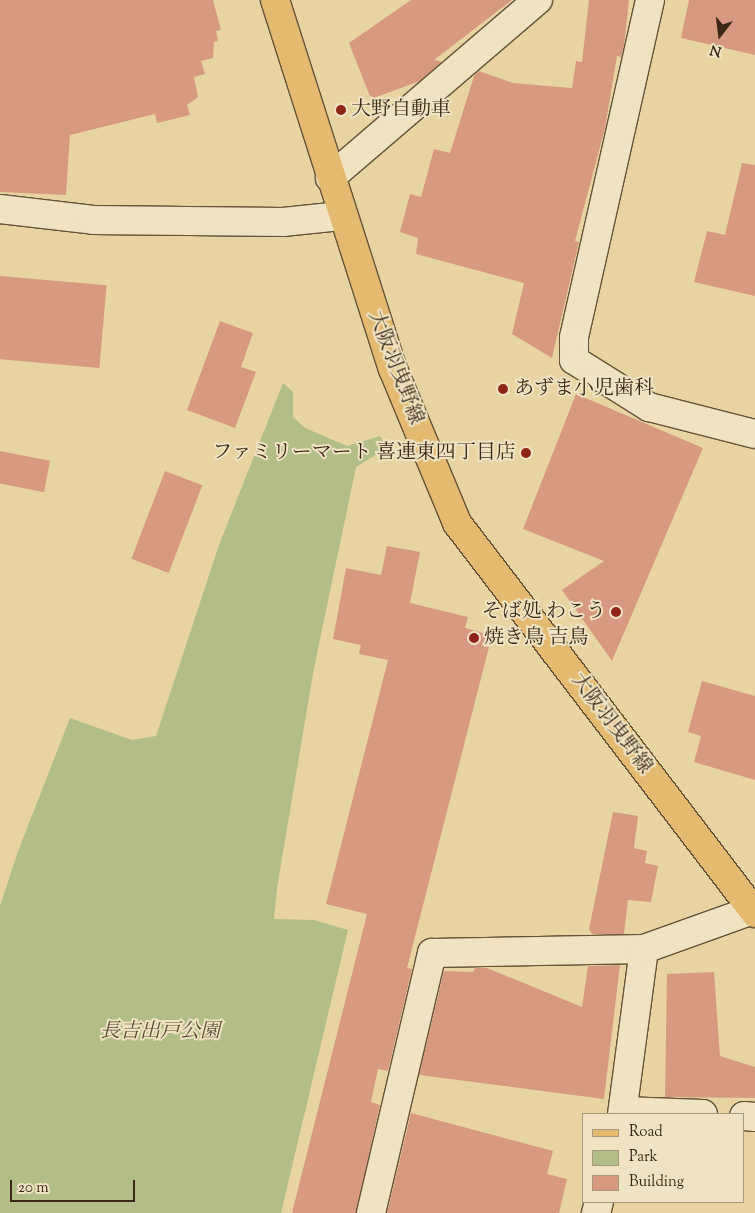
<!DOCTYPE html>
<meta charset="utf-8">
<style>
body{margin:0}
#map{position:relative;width:755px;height:1213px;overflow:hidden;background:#e7d4a2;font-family:"Sorts Mill Goudy","Noto Serif JP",serif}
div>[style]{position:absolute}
.green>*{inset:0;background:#b2bd87}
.building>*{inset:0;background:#d79a81;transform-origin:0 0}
.roads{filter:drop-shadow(1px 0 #655238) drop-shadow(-1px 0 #655238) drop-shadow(0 1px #655238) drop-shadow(0 -1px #655238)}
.minor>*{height:28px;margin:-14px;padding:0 14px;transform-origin:14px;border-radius:14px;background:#efe3c3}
.major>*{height:28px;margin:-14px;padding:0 14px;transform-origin:14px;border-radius:14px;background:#e4ba71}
.dots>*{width:14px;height:14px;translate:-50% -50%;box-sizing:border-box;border:2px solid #efe3c3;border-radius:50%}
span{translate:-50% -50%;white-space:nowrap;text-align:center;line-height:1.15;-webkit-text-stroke:4px #efe3c3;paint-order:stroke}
.poi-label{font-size:20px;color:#3a2715}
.left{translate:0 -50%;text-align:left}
.right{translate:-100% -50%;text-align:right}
.street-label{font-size:20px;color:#3a2715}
.park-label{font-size:20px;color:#584c32;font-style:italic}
.legend{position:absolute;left:582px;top:1113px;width:162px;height:90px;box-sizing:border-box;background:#efe3c3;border:1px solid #a7987d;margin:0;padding:6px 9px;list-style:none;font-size:15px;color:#3a2715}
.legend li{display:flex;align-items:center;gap:10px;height:25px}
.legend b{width:25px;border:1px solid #a7987d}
.north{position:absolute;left:695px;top:10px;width:50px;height:50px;-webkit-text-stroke:4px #efe3c3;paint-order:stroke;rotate:195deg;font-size:14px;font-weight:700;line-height:20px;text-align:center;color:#3a2715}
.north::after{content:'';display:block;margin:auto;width:18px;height:22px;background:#3a2715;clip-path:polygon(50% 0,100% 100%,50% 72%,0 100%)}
.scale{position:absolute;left:10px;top:1180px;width:125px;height:22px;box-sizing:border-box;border:2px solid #3a2715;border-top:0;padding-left:6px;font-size:15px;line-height:18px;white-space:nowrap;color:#3a2715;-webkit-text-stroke:4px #efe3c3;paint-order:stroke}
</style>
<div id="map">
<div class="green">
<i style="clip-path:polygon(283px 383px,293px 392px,293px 417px,305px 428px,347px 446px,380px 436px,387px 448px,356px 467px,314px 668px,277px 888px,274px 919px,314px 920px,348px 930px,281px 1213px,0 1213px,0 906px,17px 854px,70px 718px,132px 740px,156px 736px,219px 545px)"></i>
</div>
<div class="building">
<i style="clip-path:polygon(0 0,213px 0,221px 30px,216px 31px,218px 41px,214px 42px,213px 58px,201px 61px,205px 74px,194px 77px,198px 97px,187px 105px,190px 115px,157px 123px,155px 114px,70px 135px,66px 195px,0 192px)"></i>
<i style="clip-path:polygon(411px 0,512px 0,434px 60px,442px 62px,420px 81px,371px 99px,349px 43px)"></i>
<i style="clip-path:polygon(589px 0,629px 0,624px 46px,621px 57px,617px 56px,605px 128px,575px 241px,579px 242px,552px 358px,512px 334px,524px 283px,416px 254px,418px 238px,400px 232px,410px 194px,421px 197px,434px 149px,450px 153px,474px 76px,479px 71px,513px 83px,572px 88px,576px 61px,582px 62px)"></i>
<i style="clip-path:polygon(689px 0,755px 0,755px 55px,681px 38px)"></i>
<i style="clip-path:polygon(742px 163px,755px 165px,755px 296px,694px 282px,707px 231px,725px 235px)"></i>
<i style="left:0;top:276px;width:107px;height:83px;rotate:5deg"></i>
<i style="clip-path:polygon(220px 321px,253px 333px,241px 367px,256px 372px,235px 428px,187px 410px)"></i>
<i style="clip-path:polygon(576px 394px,703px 448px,612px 661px,562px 590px,604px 561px,523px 529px)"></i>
<i style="left:0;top:451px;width:51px;height:32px;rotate:11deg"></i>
<i style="left:165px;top:471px;width:40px;height:94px;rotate:21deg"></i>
<i style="clip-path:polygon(387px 546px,420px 552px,410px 603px,468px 617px,465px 628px,487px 634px,483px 646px,489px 647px,407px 968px,412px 969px,388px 1071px,378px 1069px,371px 1102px,380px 1105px,356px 1213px,292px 1213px,367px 914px,326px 904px,388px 660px,359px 654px,361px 645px,333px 639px,346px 568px,381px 575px)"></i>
<i style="clip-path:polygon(702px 681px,755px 696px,755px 780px,694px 762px,701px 736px,688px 732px)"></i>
<i style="clip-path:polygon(613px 812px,638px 816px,634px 848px,647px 851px,645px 863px,658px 866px,651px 902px,628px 900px,624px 934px,592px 934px,589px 929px)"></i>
<i style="clip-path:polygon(620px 965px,604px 1099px,419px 1075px,444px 971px,473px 972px,475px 968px,487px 968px,582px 1007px,588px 966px)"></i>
<i style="clip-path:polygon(714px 972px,720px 1056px,755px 1067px,755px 1098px,665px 1097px,667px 974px)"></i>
<i style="clip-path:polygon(411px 1113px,553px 1151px,547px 1174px,567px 1179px,559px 1213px,387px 1213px)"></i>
</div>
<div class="roads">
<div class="minor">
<i style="left:650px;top:0;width:346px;rotate:102.7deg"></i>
<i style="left:574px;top:338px;width:22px;rotate:90deg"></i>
<i style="left:574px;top:360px;width:89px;rotate:32.1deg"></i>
<i style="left:649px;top:407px;width:109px;rotate:14.3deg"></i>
<i style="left:330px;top:178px;width:274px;rotate:-40.6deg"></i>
<i style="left:0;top:209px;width:94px;rotate:6.7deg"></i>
<i style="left:93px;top:220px;width:190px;rotate:0.6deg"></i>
<i style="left:283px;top:222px;width:58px;rotate:-5.9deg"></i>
<i style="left:623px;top:1111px;width:80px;rotate:2.1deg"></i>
<i style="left:622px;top:1114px;width:166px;rotate:-82.4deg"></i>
<i style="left:744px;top:1116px;width:11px;rotate:5deg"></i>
<i style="left:371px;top:1213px;width:267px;rotate:-76.8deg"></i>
<i style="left:432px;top:953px;width:212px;rotate:-1.1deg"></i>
<i style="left:644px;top:949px;width:116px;rotate:-19.7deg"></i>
<i style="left:596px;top:1213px;width:11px;rotate:-75deg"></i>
</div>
<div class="major">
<i style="left:275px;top:0;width:387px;rotate:72.3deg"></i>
<i style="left:393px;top:369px;width:167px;rotate:67.4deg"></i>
<i style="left:457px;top:523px;width:491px;rotate:52.6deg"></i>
</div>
</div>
<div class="dots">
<i style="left:341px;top:110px;background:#8f2418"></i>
<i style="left:503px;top:389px;background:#8f2418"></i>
<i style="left:526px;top:453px;background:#8f2418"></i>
<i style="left:616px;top:612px;background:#8f2418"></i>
<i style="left:474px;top:638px;background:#8f2418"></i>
</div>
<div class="poi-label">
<span class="left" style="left:351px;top:110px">大野自動車</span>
<span class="left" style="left:514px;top:389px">あずま小児歯科</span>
<span class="right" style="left:516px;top:453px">ファミリーマート 喜連東四丁目店</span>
<span class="right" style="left:606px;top:612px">そば処 わこう</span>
<span class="left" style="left:484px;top:638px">焼き鳥 吉鳥</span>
</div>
<div class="street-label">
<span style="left:395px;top:368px;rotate:69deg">大阪羽曳野線</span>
<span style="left:611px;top:724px;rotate:53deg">大阪羽曳野線</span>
</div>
<div class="park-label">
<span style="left:160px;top:1032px">長吉出戸公園</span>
</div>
<ul class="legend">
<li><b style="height:6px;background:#e4ba71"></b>Road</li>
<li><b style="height:14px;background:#b2bd87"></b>Park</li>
<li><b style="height:14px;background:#d79a81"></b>Building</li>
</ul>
<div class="north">N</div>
<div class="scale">20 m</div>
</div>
